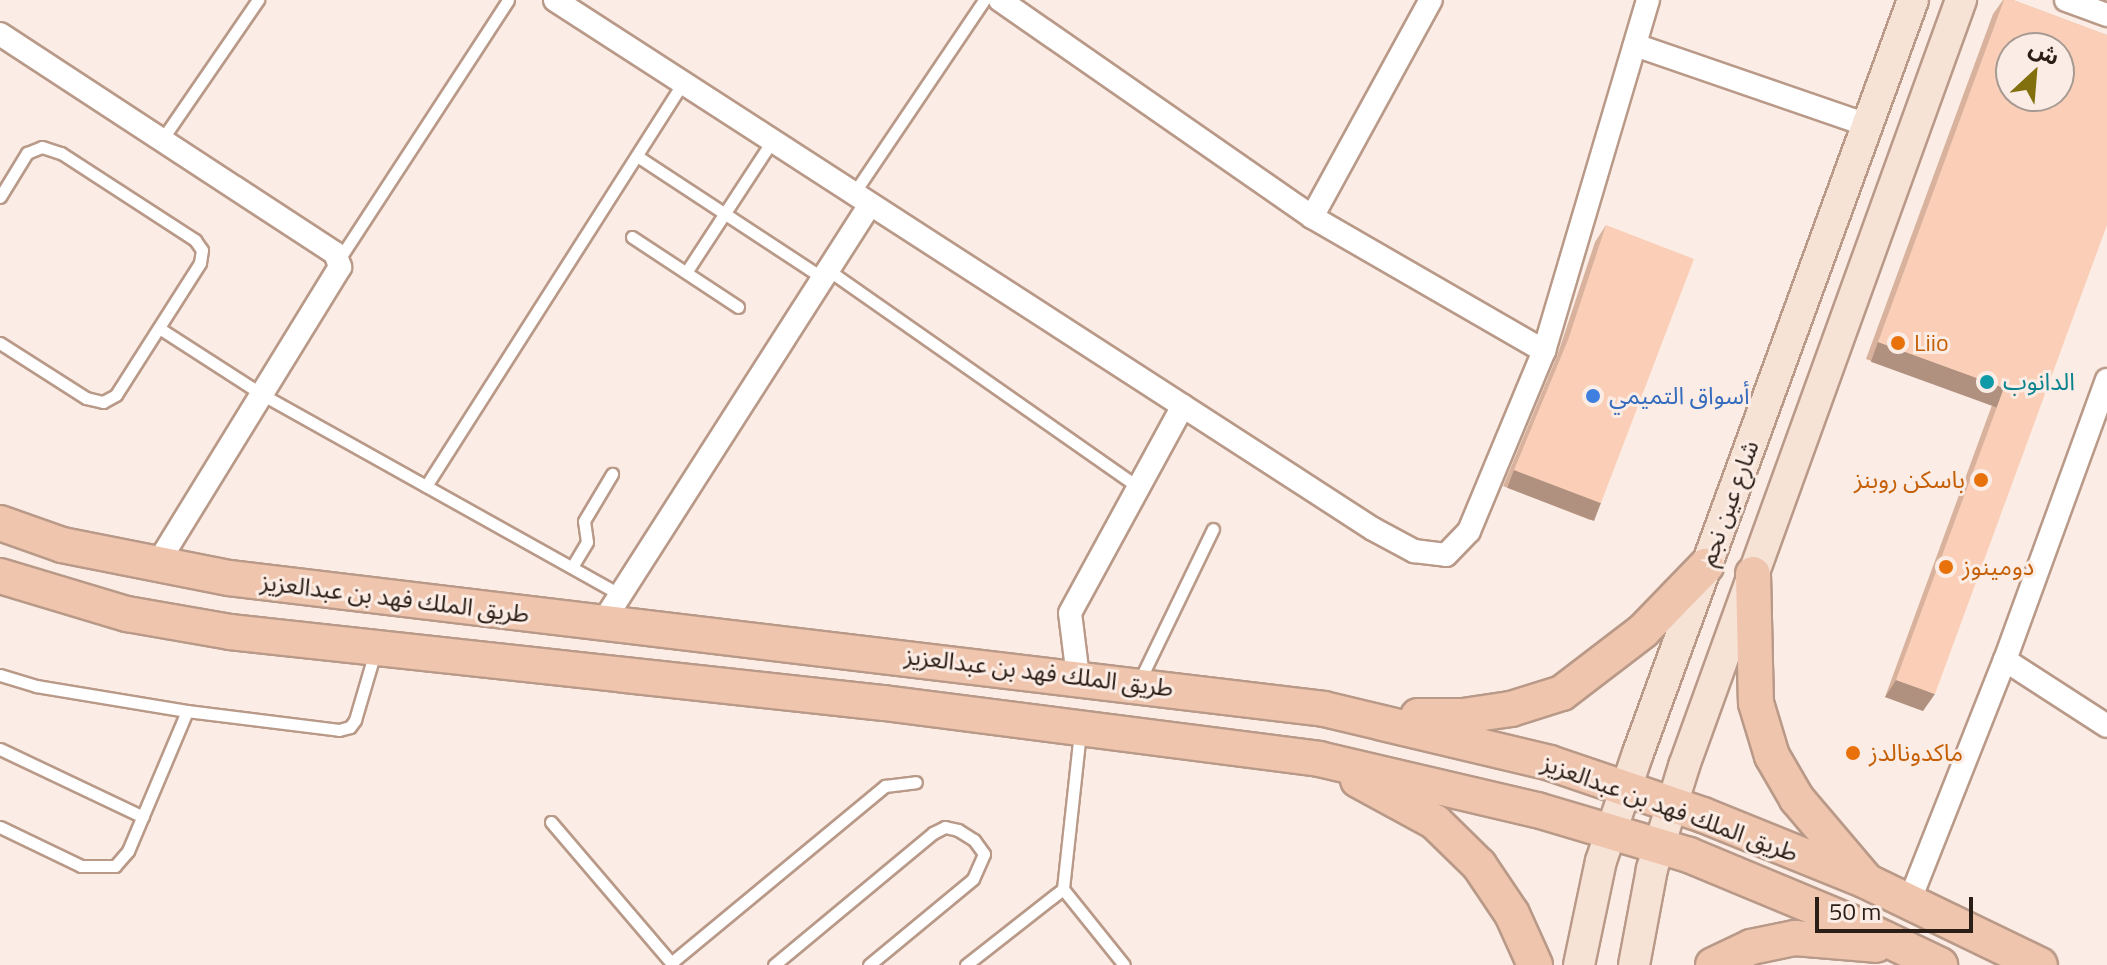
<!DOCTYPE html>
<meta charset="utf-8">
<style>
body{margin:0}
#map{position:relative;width:2107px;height:965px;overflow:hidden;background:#fbede5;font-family:"Titillium Web","Noto Sans Arabic",sans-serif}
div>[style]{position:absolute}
.roads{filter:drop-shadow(2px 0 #b99988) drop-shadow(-2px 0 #b99988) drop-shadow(0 2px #b99988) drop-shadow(0 -2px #b99988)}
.service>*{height:11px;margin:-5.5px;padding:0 5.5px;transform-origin:5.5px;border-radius:5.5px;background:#fff}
.minor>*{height:22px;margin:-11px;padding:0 11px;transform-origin:11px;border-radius:11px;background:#fff}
.secondary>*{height:30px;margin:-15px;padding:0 15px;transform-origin:15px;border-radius:15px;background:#f7e2d6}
.primary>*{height:34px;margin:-17px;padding:0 17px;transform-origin:17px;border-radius:17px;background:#efc5ad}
.wall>*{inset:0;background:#d8b29d}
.shaded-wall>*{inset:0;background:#b09180;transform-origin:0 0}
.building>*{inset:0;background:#fbcfb7}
.dots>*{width:22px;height:22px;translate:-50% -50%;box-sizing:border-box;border:4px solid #fbede5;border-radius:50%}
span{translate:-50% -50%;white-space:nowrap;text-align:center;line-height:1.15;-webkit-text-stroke:6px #fbede5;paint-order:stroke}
.food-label{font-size:24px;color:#c56008}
.left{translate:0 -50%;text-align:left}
.right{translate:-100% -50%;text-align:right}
.culture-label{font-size:24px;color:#0d838f}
.shop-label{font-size:24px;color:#366cbe}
.street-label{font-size:24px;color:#2a1e17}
.north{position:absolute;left:1995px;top:32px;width:80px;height:80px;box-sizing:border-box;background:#fbede5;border:2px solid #a79a93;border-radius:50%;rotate:26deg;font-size:22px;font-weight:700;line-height:32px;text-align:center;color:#2a1e17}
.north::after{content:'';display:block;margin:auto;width:28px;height:36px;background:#82700f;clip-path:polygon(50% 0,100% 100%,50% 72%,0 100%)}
.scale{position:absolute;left:1815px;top:897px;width:158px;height:36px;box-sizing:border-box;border:4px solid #2a1e17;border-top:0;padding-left:10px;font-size:24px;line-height:28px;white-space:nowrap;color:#2a1e17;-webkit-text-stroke:6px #fbede5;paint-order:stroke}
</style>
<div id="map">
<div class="roads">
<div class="service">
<i style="left:163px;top:138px;width:168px;rotate:-55.5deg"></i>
<i style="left:637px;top:156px;width:222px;rotate:33.3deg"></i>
<i style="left:854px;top:193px;width:233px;rotate:-56deg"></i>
<i style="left:0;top:197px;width:52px;rotate:-58.5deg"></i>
<i style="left:27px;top:153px;width:16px;rotate:-22deg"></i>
<i style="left:42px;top:147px;width:20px;rotate:18deg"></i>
<i style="left:61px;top:153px;width:160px;rotate:33deg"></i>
<i style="left:195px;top:240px;width:12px;rotate:55deg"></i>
<i style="left:202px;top:250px;width:13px;rotate:99deg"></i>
<i style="left:200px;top:263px;width:156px;rotate:122.5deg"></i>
<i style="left:116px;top:395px;width:15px;rotate:152deg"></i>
<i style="left:103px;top:402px;width:17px;rotate:-167deg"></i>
<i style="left:86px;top:398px;width:102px;rotate:-147.4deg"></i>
<i style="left:632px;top:237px;width:127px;rotate:33.4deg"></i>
<i style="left:338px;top:261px;width:311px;rotate:-56.9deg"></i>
<i style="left:828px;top:270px;width:380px;rotate:35deg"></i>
<i style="left:687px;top:271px;width:155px;rotate:-56.8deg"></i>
<i style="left:159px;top:328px;width:124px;rotate:32.8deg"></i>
<i style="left:263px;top:395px;width:410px;rotate:29.2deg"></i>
<i style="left:426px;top:486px;width:478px;rotate:-57.5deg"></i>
<i style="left:572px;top:567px;width:29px;rotate:-59deg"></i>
<i style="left:587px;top:542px;width:21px;rotate:-98deg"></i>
<i style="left:584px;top:521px;width:55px;rotate:-59.2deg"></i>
<i style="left:0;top:675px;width:38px;rotate:17deg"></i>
<i style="left:36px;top:686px;width:153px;rotate:9.4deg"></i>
<i style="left:187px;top:711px;width:153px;rotate:7.1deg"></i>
<i style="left:339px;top:730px;width:11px;rotate:-15deg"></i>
<i style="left:350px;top:727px;width:9px;rotate:-54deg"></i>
<i style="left:355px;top:720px;width:71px;rotate:-73.6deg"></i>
<i style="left:1138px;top:684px;width:172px;rotate:-64.2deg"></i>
<i style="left:1080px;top:732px;width:158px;rotate:96.2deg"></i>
<i style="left:1063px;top:889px;width:97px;rotate:51.2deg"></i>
<i style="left:0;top:749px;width:158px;rotate:25.4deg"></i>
<i style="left:551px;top:822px;width:188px;rotate:49.5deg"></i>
<i style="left:0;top:827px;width:90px;rotate:25.7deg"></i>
<i style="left:81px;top:866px;width:34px"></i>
<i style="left:115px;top:866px;width:20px;rotate:-49deg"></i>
<i style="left:128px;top:851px;width:152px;rotate:-67.1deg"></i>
<i style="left:671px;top:963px;width:278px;rotate:-39.6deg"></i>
<i style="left:885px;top:786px;width:31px;rotate:-7deg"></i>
<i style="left:774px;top:965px;width:207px;rotate:-39.7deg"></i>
<i style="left:933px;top:833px;width:13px;rotate:-27deg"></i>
<i style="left:945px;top:827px;width:13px;rotate:13deg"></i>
<i style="left:958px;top:830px;width:19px;rotate:32deg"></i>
<i style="left:974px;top:840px;width:17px;rotate:54deg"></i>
<i style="left:984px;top:854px;width:27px;rotate:114deg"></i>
<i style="left:973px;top:879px;width:135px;rotate:140.4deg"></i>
<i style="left:966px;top:965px;width:123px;rotate:-38.1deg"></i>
</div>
<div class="minor">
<i style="left:555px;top:0;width:974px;rotate:32.89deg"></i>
<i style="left:1373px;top:529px;width:47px;rotate:28.2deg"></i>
<i style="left:1414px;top:551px;width:32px;rotate:7deg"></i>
<i style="left:1446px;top:555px;width:33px;rotate:-46deg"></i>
<i style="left:1469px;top:531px;width:195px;rotate:-67.4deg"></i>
<i style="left:1000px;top:0;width:380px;rotate:34.8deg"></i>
<i style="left:1312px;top:217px;width:268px;rotate:30deg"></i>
<i style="left:1544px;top:351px;width:366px;rotate:-73.5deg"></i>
<i style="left:2066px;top:0;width:44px;rotate:20.1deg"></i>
<i style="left:0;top:34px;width:400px;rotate:33.2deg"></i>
<i style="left:335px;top:253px;width:15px;rotate:70deg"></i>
<i style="left:340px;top:267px;width:351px;rotate:121.6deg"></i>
<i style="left:1635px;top:45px;width:245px;rotate:19deg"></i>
<i style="left:1312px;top:217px;width:247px;rotate:-61.3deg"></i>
<i style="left:603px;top:622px;width:496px;rotate:-57.4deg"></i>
<i style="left:2005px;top:660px;width:121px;rotate:32.9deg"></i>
<i style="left:1078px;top:677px;width:64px;rotate:-97.1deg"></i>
<i style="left:1070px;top:613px;width:236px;rotate:-61.4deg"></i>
<i style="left:1909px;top:902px;width:260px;rotate:-68.4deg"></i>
<i style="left:2005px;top:660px;width:298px;rotate:-70deg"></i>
</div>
<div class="secondary">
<i style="left:1579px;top:965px;width:106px;rotate:-78.1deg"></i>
<i style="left:1601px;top:861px;width:114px;rotate:-71.1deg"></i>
<i style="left:1638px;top:753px;width:802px;rotate:-69.94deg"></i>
<i style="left:1634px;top:965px;width:98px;rotate:-79.4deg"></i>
<i style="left:1652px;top:869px;width:108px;rotate:-72.7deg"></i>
<i style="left:1684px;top:766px;width:815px;rotate:-70.12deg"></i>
</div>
<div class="primary">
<i style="left:0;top:523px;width:66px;rotate:19.5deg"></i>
<i style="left:62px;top:545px;width:170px;rotate:11.2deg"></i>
<i style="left:229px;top:578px;width:1103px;rotate:6.82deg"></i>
<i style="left:1324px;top:709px;width:232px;rotate:13.4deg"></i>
<i style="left:1550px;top:763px;width:162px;rotate:18.8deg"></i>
<i style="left:1703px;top:815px;width:176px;rotate:22deg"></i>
<i style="left:1866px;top:881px;width:193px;rotate:25.8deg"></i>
<i style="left:1753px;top:574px;width:129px;rotate:88.7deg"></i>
<i style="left:1756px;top:703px;width:55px;rotate:73.2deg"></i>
<i style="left:1772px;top:756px;width:50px;rotate:59.8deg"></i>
<i style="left:1797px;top:799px;width:104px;rotate:49.7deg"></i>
<i style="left:0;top:576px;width:133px;rotate:16.7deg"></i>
<i style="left:127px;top:614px;width:105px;rotate:9.9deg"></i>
<i style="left:230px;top:632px;width:658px;rotate:6.2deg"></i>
<i style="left:884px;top:703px;width:439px;rotate:7.3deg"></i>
<i style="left:1319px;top:759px;width:224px;rotate:13.2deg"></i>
<i style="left:1537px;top:810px;width:159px;rotate:16.5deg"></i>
<i style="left:1689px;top:855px;width:174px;rotate:22.6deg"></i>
<i style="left:1850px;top:922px;width:100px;rotate:25.5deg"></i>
<i style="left:1418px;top:716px;width:45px"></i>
<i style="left:1463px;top:716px;width:49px;rotate:-8.3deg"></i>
<i style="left:1511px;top:709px;width:53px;rotate:-17.4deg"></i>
<i style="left:1562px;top:693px;width:102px;rotate:-37.4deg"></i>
<i style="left:1643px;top:631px;width:91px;rotate:-45.9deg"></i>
<i style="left:1358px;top:780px;width:88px;rotate:28.6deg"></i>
<i style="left:1435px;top:822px;width:62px;rotate:44.3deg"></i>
<i style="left:1479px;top:865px;width:59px;rotate:56deg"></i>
<i style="left:1512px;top:914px;width:56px;rotate:65.7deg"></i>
<i style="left:1713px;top:965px;width:42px;rotate:-25.3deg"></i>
<i style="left:1751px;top:947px;width:45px;rotate:-11.6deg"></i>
<i style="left:1795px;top:938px;width:81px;rotate:4.9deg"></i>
</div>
</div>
<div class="wall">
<i style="clip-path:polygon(2003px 0,2013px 0,2107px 35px,1923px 711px,1885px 697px,1992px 405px,1866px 359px,1993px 14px)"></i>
<i style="clip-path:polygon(1606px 225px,1601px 503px,1590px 520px,1503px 486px,1557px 356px,1595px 242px)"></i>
</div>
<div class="shaded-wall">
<i style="left:1878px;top:342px;width:134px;height:21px;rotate:20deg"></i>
<i style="left:1514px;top:470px;width:93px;height:19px;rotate:21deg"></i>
<i style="clip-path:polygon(1896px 680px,1935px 694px,1923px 711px,1885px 697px)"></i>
</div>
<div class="building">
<i style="clip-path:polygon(evenodd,2004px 0,2013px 0,2107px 35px,2107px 225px,1935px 694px,1896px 680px,2004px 388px,1878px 342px,2004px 0,2011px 48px,2059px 48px,2059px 96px,2011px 96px,2011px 48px)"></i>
<i style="clip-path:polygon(1606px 225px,1694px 259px,1601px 503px,1514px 470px,1568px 340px)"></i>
</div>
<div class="dots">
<i style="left:1898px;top:343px;background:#e8710a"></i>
<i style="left:1987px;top:382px;background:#0f9aa8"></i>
<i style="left:1593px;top:396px;background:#3f7fe0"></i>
<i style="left:1981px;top:480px;background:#e8710a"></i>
<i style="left:1946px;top:567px;background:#e8710a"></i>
<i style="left:1853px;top:753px;background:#e8710a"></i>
</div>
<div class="food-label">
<span class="left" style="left:1914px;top:343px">Liio</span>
<span class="right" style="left:1965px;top:480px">باسكن روبنز</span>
<span class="left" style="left:1962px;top:567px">دومينوز</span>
<span class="left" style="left:1869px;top:753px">ماكدونالدز</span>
</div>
<div class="culture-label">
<span class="left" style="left:2003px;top:382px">الدانوب</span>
</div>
<div class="shop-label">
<span class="left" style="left:1609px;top:396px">أسواق التميمي</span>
</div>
<div class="street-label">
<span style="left:1729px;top:503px;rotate:-70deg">شارع عين نجم</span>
<span style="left:395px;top:598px;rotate:7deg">طريق الملك فهد بن عبدالعزيز</span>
<span style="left:1039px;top:672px;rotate:7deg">طريق الملك فهد بن عبدالعزيز</span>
<span style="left:1670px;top:808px;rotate:20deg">طريق الملك فهد بن عبدالعزيز</span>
</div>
<div class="north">ش</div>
<div class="scale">50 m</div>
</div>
